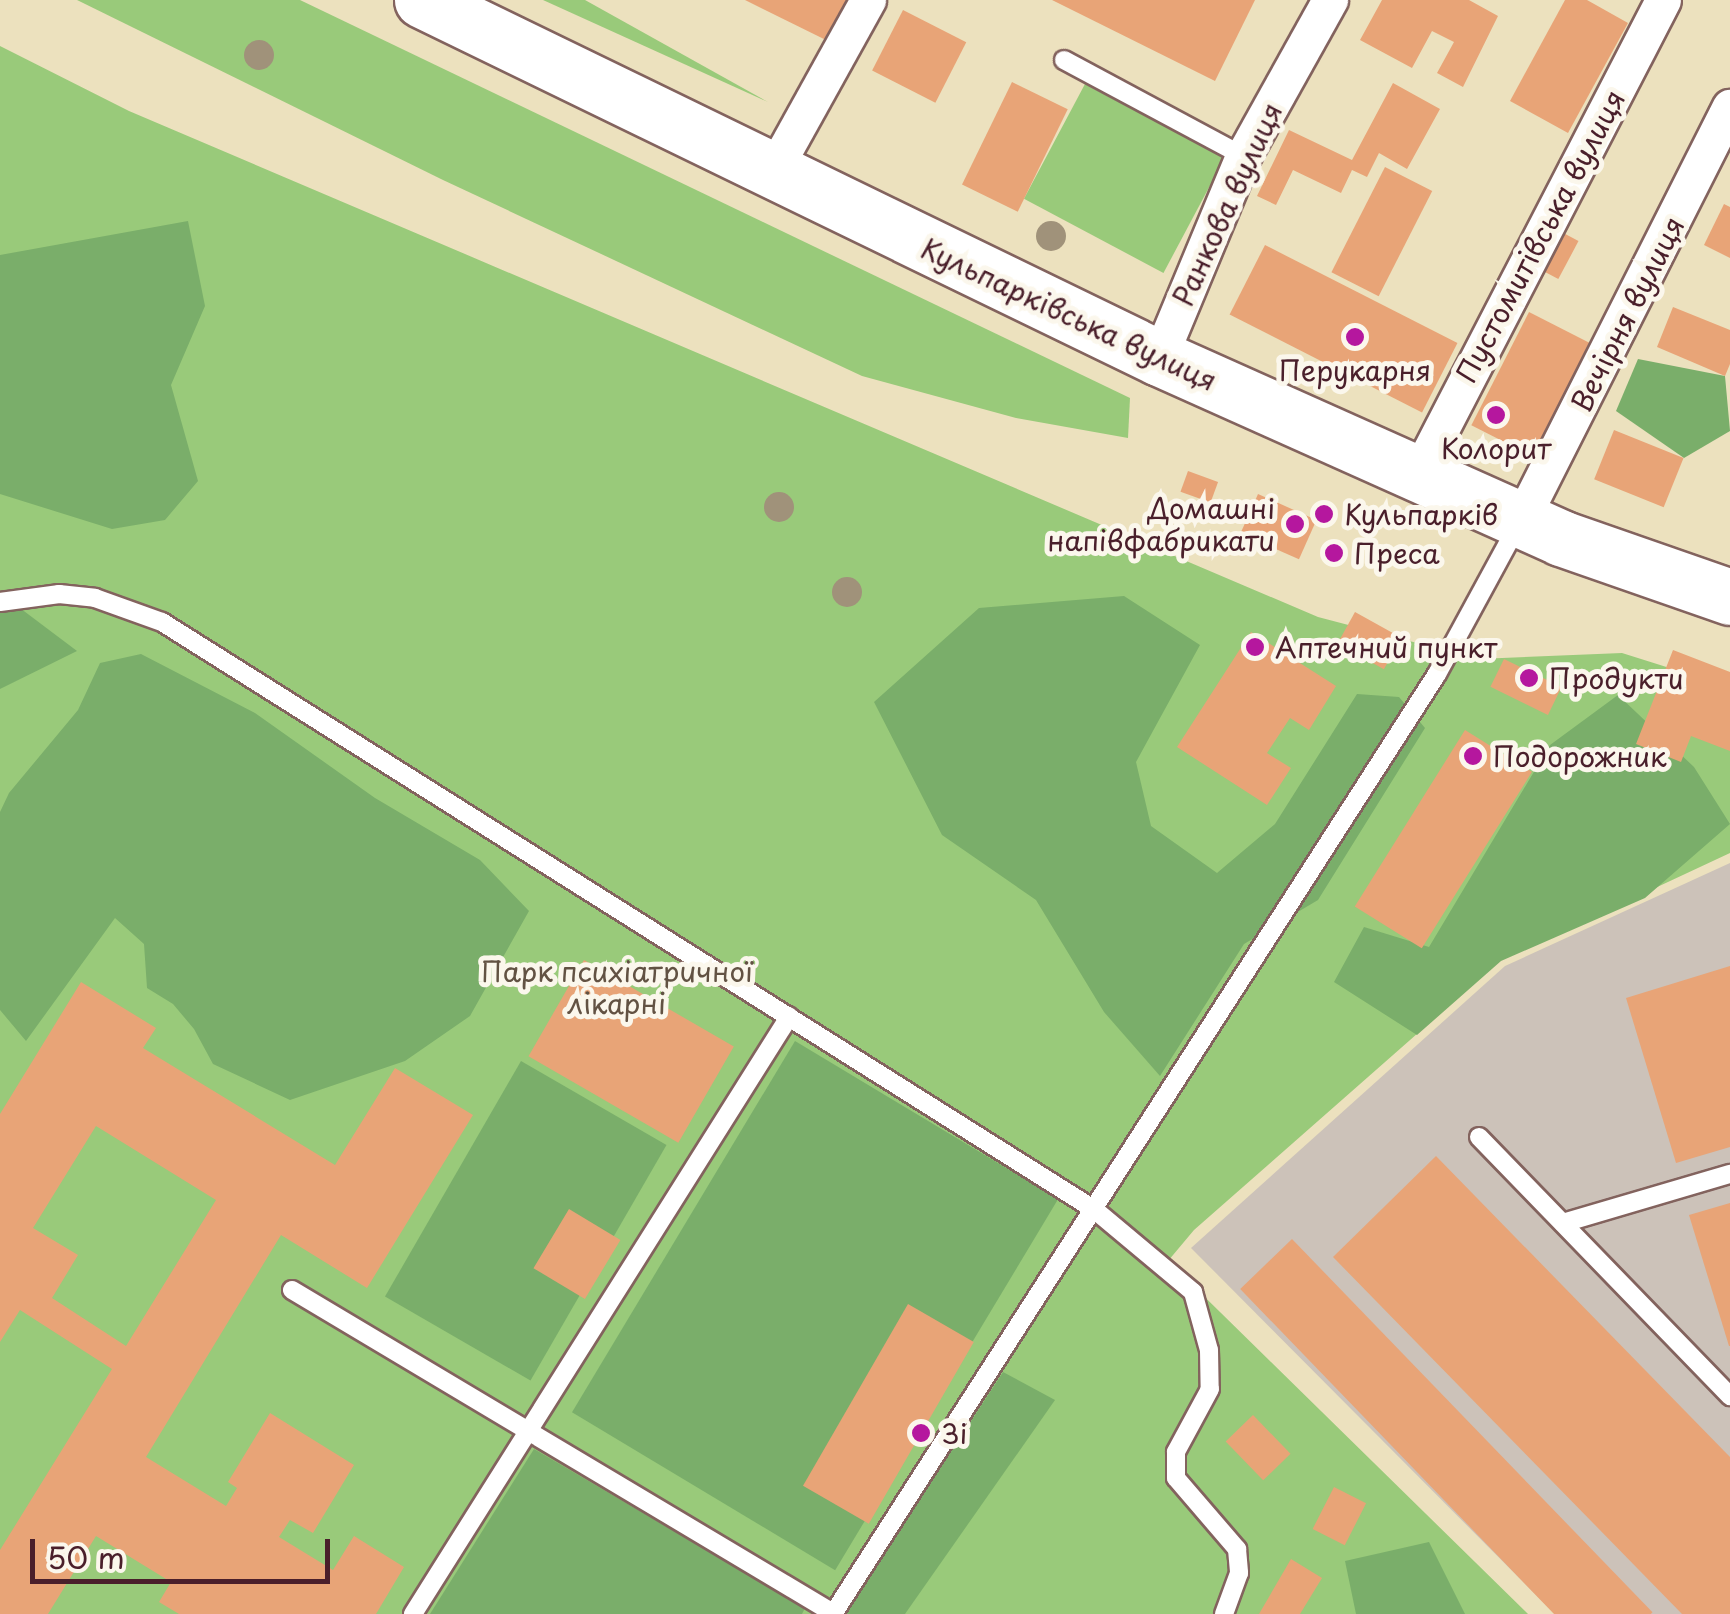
<!DOCTYPE html>
<meta charset="utf-8">
<style>
body{margin:0}
#map{position:relative;width:1730px;height:1614px;overflow:hidden;background:#ece1be;font-family:"Playpen Sans",sans-serif}
div>[style]{position:absolute}
.industrial>*{inset:0;background:#ccc2b9}
.green>*{inset:0;background:#99ca7a;transform-origin:0 0}
.forest>*{inset:0;background:#7aae6a;transform-origin:0 0}
.building>*{inset:0;background:#e8a477;transform-origin:0 0}
.roads{filter:drop-shadow(2px 0 #83635e) drop-shadow(-2px 0 #83635e) drop-shadow(0 2px #83635e) drop-shadow(0 -2px #83635e)}
.service>*{height:18px;margin:-9px;padding:0 9px;transform-origin:9px;border-radius:9px;background:#fff}
.minor>*{height:35px;margin:-17.5px;padding:0 17.5px;transform-origin:17.5px;border-radius:17.5px;background:#fff}
.primary>*{height:55px;margin:-27.5px;padding:0 27.5px;transform-origin:27.5px;border-radius:27.5px;background:#fff}
.trees>*{width:30px;height:30px;margin:-15px;border-radius:50%;background:#a0927a}
.dots>*{width:28px;height:28px;translate:-50% -50%;box-sizing:border-box;border:5px solid #fbf7ec;border-radius:50%}
span{translate:-50% -50%;white-space:nowrap;text-align:center;line-height:1.15;-webkit-text-stroke:10px #fbf7ec;paint-order:stroke}
.street-label{font-size:28px;color:#4a1f2b}
.poi-label{font-size:28px;color:#4a1f2b}
.right{translate:-100% -50%;text-align:right}
.left{translate:0 -50%;text-align:left}
.park-label{font-size:28px;color:#625243}
.scale{position:absolute;left:30px;top:1539px;width:300px;height:45px;box-sizing:border-box;border:5px solid #4a1f2b;border-top:0;padding-left:12px;font-size:30px;line-height:35px;white-space:nowrap;color:#4a1f2b;-webkit-text-stroke:8px #fbf7ec;paint-order:stroke}
</style>
<div id="map">
<div class="industrial">
<i style="clip-path:polygon(1730px 863px,1730px 1614px,1555px 1614px,1191px 1248px,1505px 966px)"></i>
</div>
<div class="green">
<i style="clip-path:polygon(77px 0,300px 0,1130px 398px,1128px 438px,1016px 418px,862px 376px,443px 180px)"></i>
<i style="clip-path:polygon(543px 0,585px 0,768px 102px)"></i>
<i style="clip-path:polygon(0 46px,129px 111px,1318px 617px,1478px 659px,1622px 653px,1730px 687px,1730px 853px,1501px 960px,1194px 1230px,1168px 1261px,1528px 1614px,0 1614px)"></i>
<i style="left:1085px;top:84px;width:158px;height:130px;rotate:28deg"></i>
</div>
<div class="forest">
<i style="clip-path:polygon(188px 221px,205px 306px,171px 385px,198px 481px,165px 520px,112px 529px,0 494px,0 255px)"></i>
<i style="clip-path:polygon(1638px 359px,1725px 376px,1730px 431px,1684px 458px,1616px 411px)"></i>
<i style="clip-path:polygon(0 593px,77px 651px,0 689px)"></i>
<i style="clip-path:polygon(1124px 596px,1200px 645px,1136px 762px,1151px 826px,1217px 873px,1275px 824px,1357px 694px,1399px 697px,1425px 728px,1318px 900px,1244px 944px,1160px 1076px,1104px 1012px,1036px 900px,942px 835px,874px 702px,979px 608px)"></i>
<i style="clip-path:polygon(141px 654px,255px 713px,375px 798px,480px 860px,529px 911px,470px 1016px,405px 1061px,290px 1100px,213px 1064px,194px 1029px,173px 1004px,147px 988px,144px 944px,115px 918px,26px 1041px,0 1010px,0 812px,9px 793px,78px 710px,100px 663px)"></i>
<i style="clip-path:polygon(1618px 695px,1694px 767px,1730px 824px,1645px 898px,1501px 961px,1417px 1035px,1334px 982px,1364px 927px,1429px 947px,1550px 745px)"></i>
<i style="left:795px;top:1041px;width:307px;height:433px;rotate:31deg"></i>
<i style="left:521px;top:1061px;width:168px;height:272px;rotate:30deg"></i>
<i style="clip-path:polygon(1003px 1372px,1055px 1400px,905px 1614px,845px 1614px)"></i>
<i style="clip-path:polygon(534px 1449px,805px 1608px,802px 1614px,430px 1614px)"></i>
<i style="clip-path:polygon(1429px 1542px,1465px 1614px,1356px 1614px,1345px 1561px)"></i>
</div>
<div class="building">
<i style="clip-path:polygon(745px 0,854px 0,832px 43px)"></i>
<i style="clip-path:polygon(1052px 0,1255px 0,1215px 81px)"></i>
<i style="clip-path:polygon(1382px 0,1469px 0,1498px 16px,1463px 87px,1437px 73px,1454px 42px,1432px 31px,1412px 68px,1360px 40px)"></i>
<i style="clip-path:polygon(1565px 0,1587px 0,1628px 23px,1568px 133px,1510px 101px)"></i>
<i style="left:903px;top:10px;width:71px;height:68px;rotate:27deg"></i>
<i style="left:1012px;top:82px;width:62px;height:114px;rotate:26deg"></i>
<i style="clip-path:polygon(1393px 83px,1440px 109px,1407px 169px,1379px 153px,1367px 177px,1352px 170px,1341px 193px,1293px 170px,1276px 205px,1257px 196px,1289px 130px,1352px 160px)"></i>
<i style="left:1385px;top:167px;width:53px;height:118px;rotate:27deg"></i>
<i style="clip-path:polygon(1724px 204px,1730px 207px,1730px 258px,1704px 245px)"></i>
<i style="left:1552px;top:227px;width:30px;height:43px;rotate:28deg"></i>
<i style="left:1265px;top:245px;width:216px;height:78px;rotate:27deg"></i>
<i style="clip-path:polygon(1673px 307px,1730px 330px,1730px 364px,1725px 376px,1657px 347px)"></i>
<i style="left:1529px;top:312px;width:71px;height:127px;rotate:27deg"></i>
<i style="left:1614px;top:430px;width:75px;height:53px;rotate:22deg"></i>
<i style="left:1188px;top:471px;width:32px;height:22px;rotate:20deg"></i>
<i style="left:1258px;top:494px;width:64px;height:43px;rotate:24deg"></i>
<i style="left:1331px;top:541px;width:16px;height:19px;rotate:27deg"></i>
<i style="left:1355px;top:612px;width:53px;height:36px;rotate:29deg"></i>
<i style="clip-path:polygon(1251px 632px,1336px 686px,1309px 730px,1290px 718px,1267px 753px,1291px 768px,1267px 805px,1177px 747px)"></i>
<i style="clip-path:polygon(1673px 650px,1730px 672px,1730px 751px,1691px 736px,1681px 762px,1636px 744px)"></i>
<i style="left:1504px;top:659px;width:64px;height:31px;rotate:26deg"></i>
<i style="left:1465px;top:730px;width:79px;height:208px;rotate:32deg"></i>
<i style="left:584px;top:960px;width:173px;height:111px;rotate:30deg"></i>
<i style="clip-path:polygon(1730px 966px,1730px 1147px,1676px 1163px,1626px 998px)"></i>
<i style="clip-path:polygon(evenodd,81px 982px,156px 1028px,143px 1048px,335px 1165px,395px 1068px,473px 1115px,367px 1288px,281px 1235px,146px 1457px,226px 1506px,237px 1488px,228px 1482px,270px 1413px,354px 1465px,313px 1533px,290px 1520px,279px 1537px,333px 1570px,354px 1536px,404px 1567px,376px 1614px,179px 1614px,159px 1602px,171px 1582px,96px 1536px,48px 1614px,0 1614px,0 1550px,112px 1369px,20px 1310px,0 1342px,0 1114px,81px 982px,96px 1126px,216px 1200px,126px 1346px,52px 1298px,78px 1255px,33px 1228px,96px 1126px)"></i>
<i style="clip-path:polygon(1436px 1156px,1730px 1457px,1730px 1614px,1682px 1614px,1333px 1257px)"></i>
<i style="clip-path:polygon(1730px 1203px,1730px 1346px,1729px 1346px,1689px 1215px)"></i>
<i style="left:569px;top:1209px;width:60px;height:69px;rotate:31deg"></i>
<i style="left:1292px;top:1239px;width:519px;height:72px;rotate:46deg"></i>
<i style="left:908px;top:1304px;width:76px;height:210px;rotate:30deg"></i>
<i style="left:1253px;top:1415px;width:54px;height:38px;rotate:46deg"></i>
<i style="left:1334px;top:1487px;width:36px;height:47px;rotate:27deg"></i>
<i style="clip-path:polygon(1291px 1559px,1322px 1578px,1300px 1614px,1259px 1614px)"></i>
</div>
<div class="roads">
<div class="service">
<i style="left:1064px;top:60px;width:203px;rotate:28.2deg"></i>
<i style="left:0;top:602px;width:60px;rotate:-7.7deg"></i>
<i style="left:59px;top:594px;width:36px;rotate:6deg"></i>
<i style="left:95px;top:598px;width:71px;rotate:19.7deg"></i>
<i style="left:162px;top:622px;width:1103px;rotate:32.22deg"></i>
<i style="left:1095px;top:1210px;width:128px;rotate:39.9deg"></i>
<i style="left:1193px;top:1292px;width:60px;rotate:74.6deg"></i>
<i style="left:1209px;top:1350px;width:39px;rotate:89deg"></i>
<i style="left:1210px;top:1389px;width:72px;rotate:118.4deg"></i>
<i style="left:1176px;top:1452px;width:26px;rotate:90deg"></i>
<i style="left:1176px;top:1478px;width:94px;rotate:49.3deg"></i>
<i style="left:1237px;top:1549px;width:24px;rotate:85deg"></i>
<i style="left:1239px;top:1573px;width:44px;rotate:110.1deg"></i>
<i style="left:1479px;top:1137px;width:361px;rotate:45.9deg"></i>
<i style="left:1563px;top:1223px;width:174px;rotate:-16.4deg"></i>
<i style="left:292px;top:1290px;width:630px;rotate:30.84deg"></i>
<i style="left:413px;top:1614px;width:706px;rotate:-57.8deg"></i>
<i style="left:833px;top:1614px;width:1117px;rotate:-57.28deg"></i>
<i style="left:1437px;top:674px;width:172px;rotate:-61.5deg"></i>
</div>
<div class="minor">
<i style="left:772px;top:173px;width:198px;rotate:-61deg"></i>
<i style="left:1159px;top:358px;width:219px;rotate:-67.4deg"></i>
<i style="left:1243px;top:156px;width:179px;rotate:-60.9deg"></i>
<i style="left:1419px;top:472px;width:531px;rotate:-62.66deg"></i>
<i style="left:1521px;top:520px;width:463px;rotate:-63.2deg"></i>
</div>
<div class="primary">
<i style="left:422px;top:0;width:819px;rotate:25.91deg"></i>
<i style="left:1159px;top:358px;width:440px;rotate:24.1deg"></i>
<i style="left:1561px;top:538px;width:179px;rotate:19.2deg"></i>
</div>
</div>
<div class="trees">
<i style="left:259px;top:55px"></i>
<i style="left:1051px;top:236px"></i>
<i style="left:779px;top:507px"></i>
<i style="left:847px;top:592px"></i>
</div>
<div class="dots">
<i style="left:1355px;top:337px;background:#b5179e"></i>
<i style="left:1496px;top:415px;background:#b5179e"></i>
<i style="left:1324px;top:514px;background:#b5179e"></i>
<i style="left:1295px;top:524px;background:#b5179e"></i>
<i style="left:1334px;top:553px;background:#b5179e"></i>
<i style="left:1255px;top:647px;background:#b5179e"></i>
<i style="left:1529px;top:678px;background:#b5179e"></i>
<i style="left:1473px;top:756px;background:#b5179e"></i>
<i style="left:921px;top:1433px;background:#b5179e"></i>
</div>
<div class="street-label">
<span style="left:1227px;top:204px;rotate:-65deg">Ранкова вулиця</span>
<span style="left:1540px;top:236px;rotate:-62deg">Пустомитівська вулиця</span>
<span style="left:1069px;top:314px;rotate:25deg">Кульпарківська вулиця</span>
<span style="left:1627px;top:314px;rotate:-63deg">Вечірня вулиця</span>
</div>
<div class="poi-label">
<span style="left:1355px;top:370px">Перукарня</span>
<span style="left:1496px;top:448px">Колорит</span>
<span class="right" style="left:1275px;top:524px">Домашні<br>напівфабрикати</span>
<span class="left" style="left:1344px;top:514px">Кульпарків</span>
<span class="left" style="left:1354px;top:553px">Преса</span>
<span class="left" style="left:1275px;top:647px">Аптечний пункт</span>
<span class="left" style="left:1549px;top:678px">Продукти</span>
<span class="left" style="left:1493px;top:756px">Подорожник</span>
<span class="left" style="left:941px;top:1433px">3і</span>
</div>
<div class="park-label">
<span style="left:617px;top:987px">Парк психіатричної<br>лікарні</span>
</div>
<div class="scale">50 m</div>
</div>
